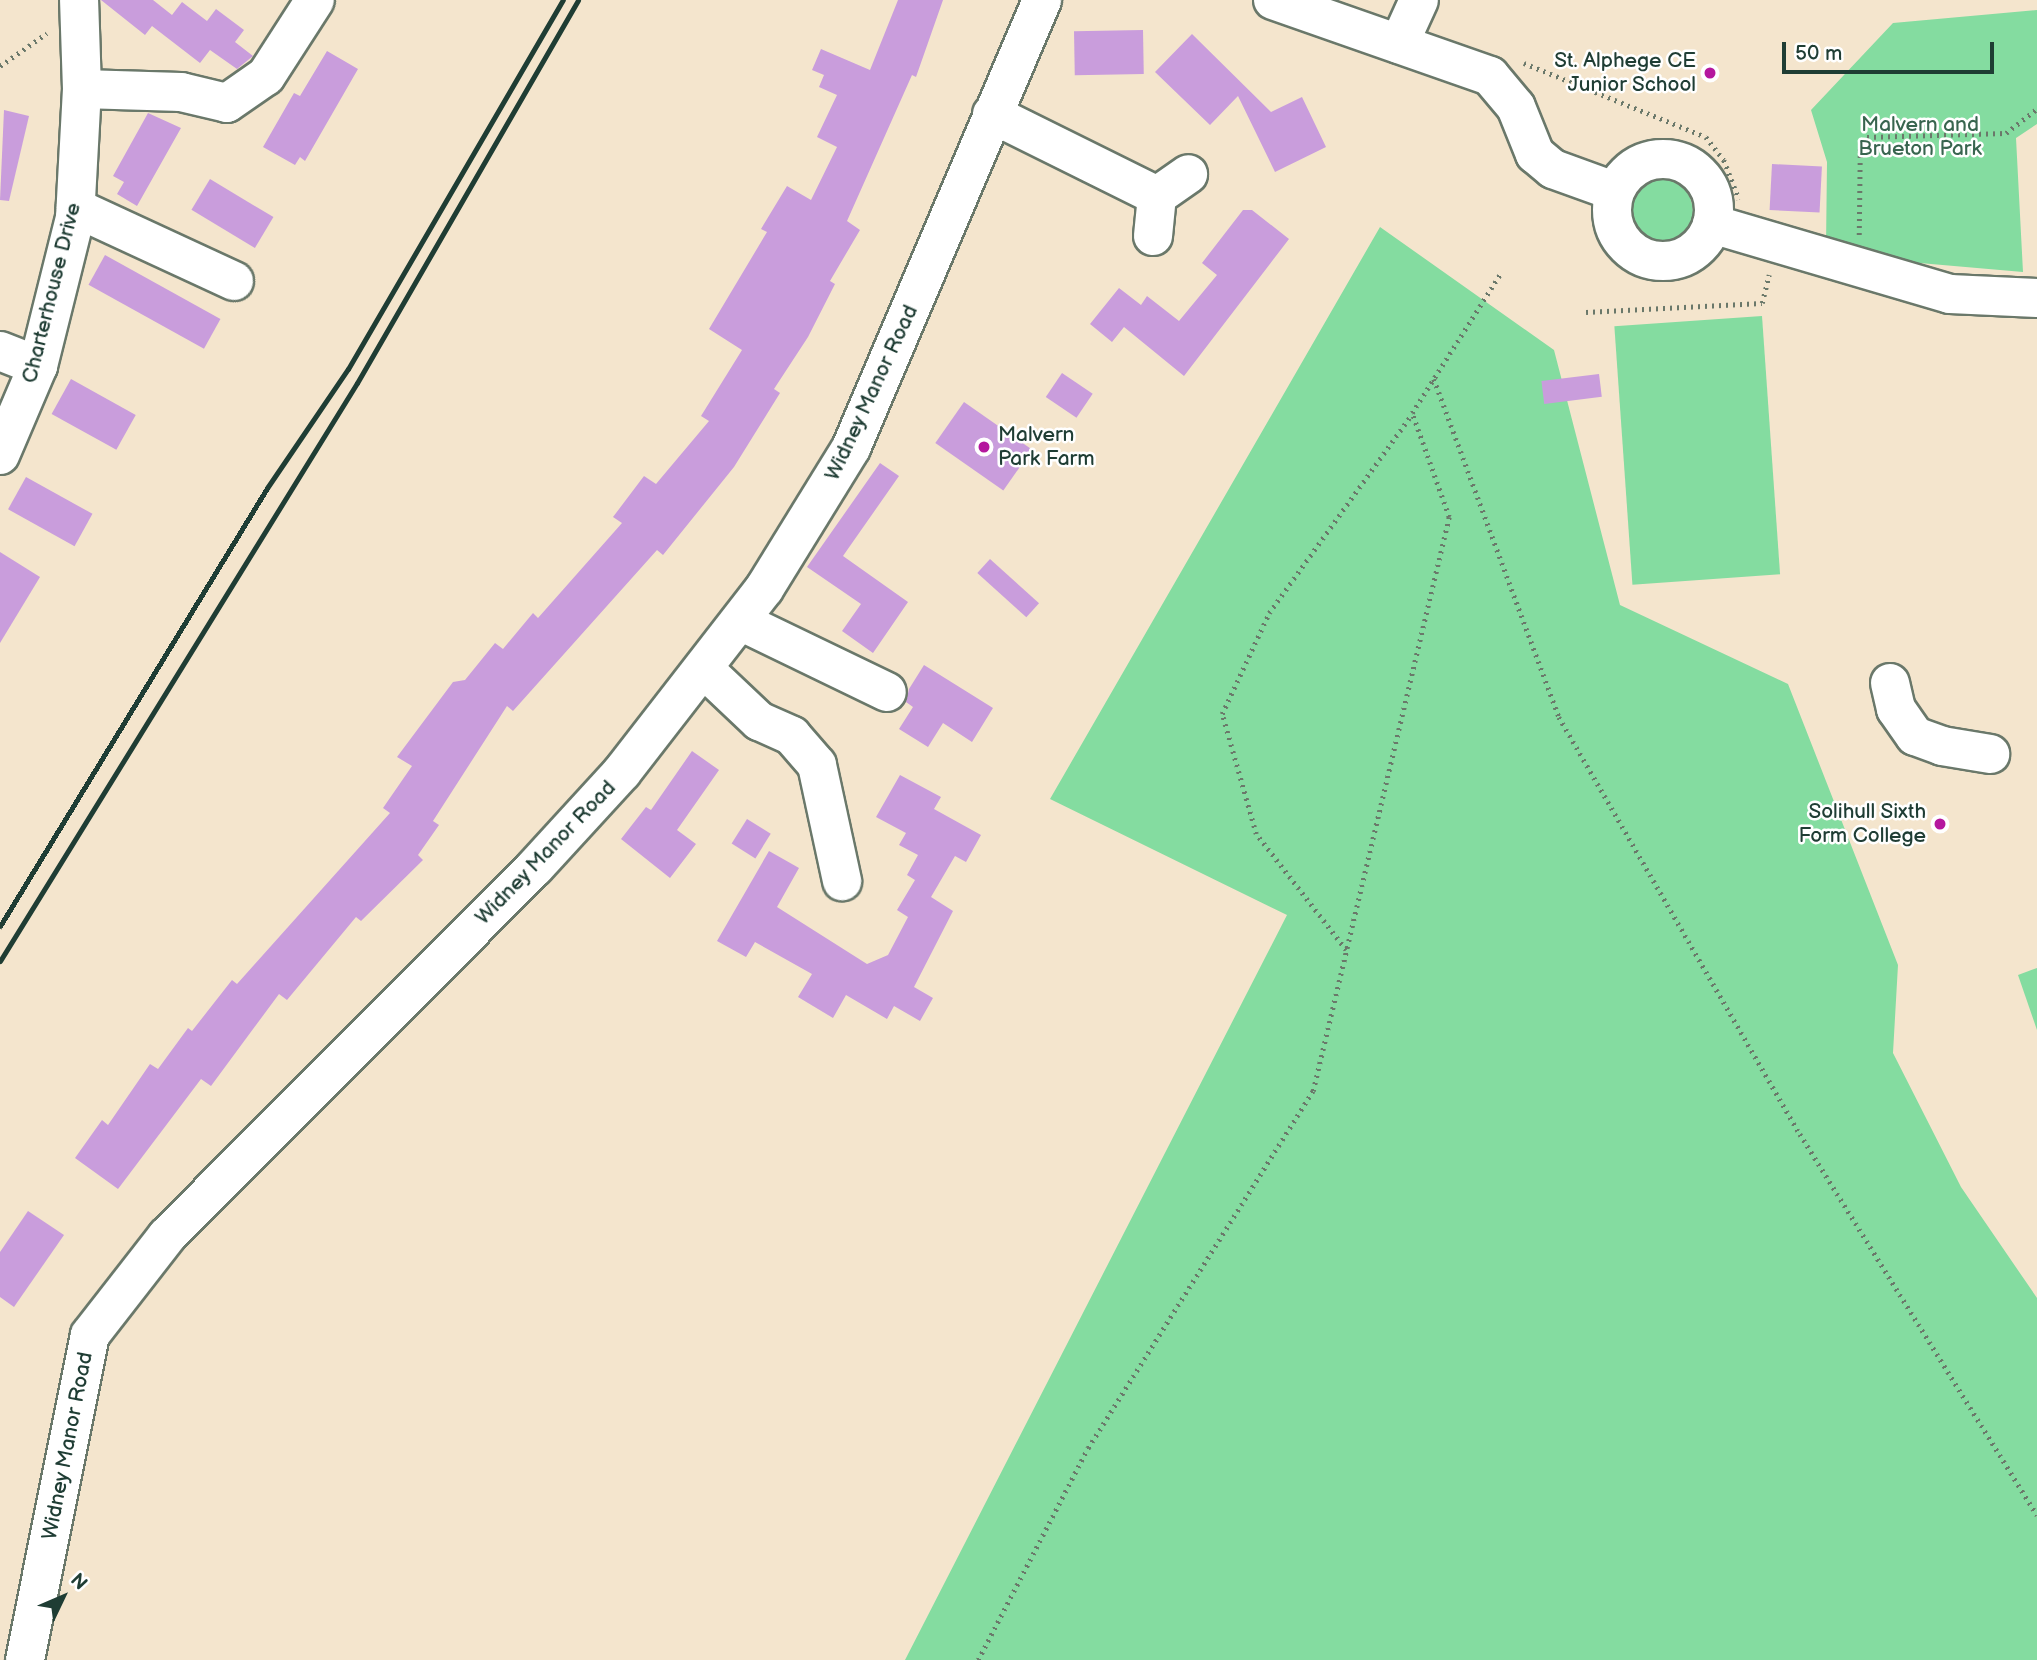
<!DOCTYPE html>
<style>
body{margin:0}
#map{position:relative;width:2037px;height:1660px;overflow:hidden;background:#f4e5cd;font-family:"Balsamiq Sans",sans-serif}
div>[style]{position:absolute}
.green>*{inset:0;background:#84dca0;transform-origin:0 0}
.round{border-radius:50%}
.building>*{inset:0;background:#c99ddc;transform-origin:0 0}
.path>*{height:4.5px;margin-top:-2.25px;transform-origin:0;background:repeating-linear-gradient(90deg,#6a786a 0 2px,transparent 0 7px)}
.roads{filter:drop-shadow(2px 0 #6a786a) drop-shadow(-2px 0 #6a786a) drop-shadow(0 2px #6a786a) drop-shadow(0 -2px #6a786a)}
.minor>*{height:38px;margin:-19px;padding:0 19px;transform-origin:19px;border-radius:19px;background:#fff}
.minor>.ring{margin:-19px;padding:0;box-sizing:content-box;background:none;border:38px solid #fff;border-radius:50%}
.rail>*{height:5px;margin:-2.5px;padding:0 2.5px;transform-origin:2.5px;border-radius:2.5px;background:#1f3d34}
.dots>*{width:19px;height:19px;translate:-50% -50%;box-sizing:border-box;border:4px solid #fff;border-radius:50%}
span{translate:-50% -50%;white-space:nowrap;text-align:center;line-height:1.15;-webkit-text-stroke:5px #fff;paint-order:stroke}
.poi-label{font-size:21px;color:#1f3d34}
.right{translate:-100% -50%;text-align:right}
.left{translate:0 -50%;text-align:left}
.park-label{font-size:21px;color:#38654f}
.street-label{font-size:21px;color:#1f3d34}
.north{position:absolute;left:28px;top:1562px;width:70px;height:70px;-webkit-text-stroke:5px #fff;paint-order:stroke;rotate:46deg;font-size:19px;font-weight:700;line-height:28px;text-align:center;color:#1f3d34}
.north::after{content:'';display:block;margin:auto;width:24px;height:32px;background:#1f3d34;clip-path:polygon(50% 0,100% 100%,50% 72%,0 100%)}
.scale{position:absolute;left:1782px;top:42px;width:212px;height:32px;box-sizing:border-box;border:4px solid #1f3d34;border-top:0;padding-left:9px;font-size:21px;line-height:24px;white-space:nowrap;color:#1f3d34;-webkit-text-stroke:5px #fff;paint-order:stroke}
</style>
<div id="map">
<div class="green">
<i style="clip-path:polygon(2037px 10px,2037px 124px,2016px 138px,2023px 272px,1885px 260px,1826px 246px,1827px 162px,1811px 110px,1893px 23px)"></i>
<i class="round" style="left:1621px;top:176px;width:72px;height:72px"></i>
<i style="clip-path:polygon(1380px 227px,1554px 350px,1620px 605px,1788px 684px,1898px 965px,1893px 1053px,1961px 1187px,2037px 1298px,2037px 1660px,905px 1660px,1287px 915px,1050px 799px)"></i>
<i style="left:1762px;top:316px;width:259px;height:148px;rotate:86deg"></i>
<i style="clip-path:polygon(2037px 968px,2037px 1030px,2018px 975px)"></i>
</div>
<div class="building">
<i style="clip-path:polygon(101px 0,153px 0,172px 15px,182px 2px,207px 21px,216px 9px,244px 30px,235px 42px,253px 56px,237px 69px,210px 50px,200px 63px,152px 26px,145px 35px)"></i>
<i style="clip-path:polygon(898px 0,943px 0,916px 77px,912px 75px,847px 221px,860px 230px,830px 281px,835px 284px,808px 337px,774px 389px,780px 393px,734px 467px,663px 555px,657px 550px,513px 711px,507px 706px,433px 821px,439px 825px,418px 855px,423px 860px,361px 921px,356px 917px,287px 1000px,279px 994px,211px 1086px,201px 1079px,118px 1189px,75px 1158px,102px 1120px,108px 1125px,150px 1064px,158px 1069px,188px 1028px,192px 1031px,232px 980px,237px 984px,390px 813px,383px 808px,412px 766px,397px 757px,453px 682px,465px 680px,495px 643px,503px 649px,533px 613px,538px 618px,622px 523px,613px 517px,644px 476px,656px 484px,709px 421px,701px 416px,742px 350px,709px 329px,767px 232px,761px 229px,787px 186px,811px 200px,837px 147px,817px 137px,837px 95px,819px 87px,824px 75px,812px 70px,821px 49px,870px 70px)"></i>
<i style="left:1143px;top:30px;width:44px;height:69px;rotate:89deg"></i>
<i style="clip-path:polygon(1192px 34px,1271px 112px,1302px 97px,1326px 147px,1275px 172px,1238px 96px,1210px 125px,1155px 72px)"></i>
<i style="clip-path:polygon(327px 51px,358px 69px,305px 161px,300px 157px,295px 165px,263px 147px,294px 93px,300px 96px)"></i>
<i style="clip-path:polygon(4px 110px,29px 116px,9px 201px,0 200px)"></i>
<i style="clip-path:polygon(148px 113px,181px 128px,137px 206px,117px 194px,124px 182px,113px 176px)"></i>
<i style="left:1772px;top:164px;width:50px;height:46px;rotate:3deg"></i>
<i style="left:210px;top:179px;width:74px;height:36px;rotate:31deg"></i>
<i style="clip-path:polygon(1243px 210px,1252px 210px,1289px 239px,1184px 376px,1124px 327px,1112px 342px,1090px 324px,1119px 288px,1141px 305px,1147px 296px,1179px 321px,1217px 275px,1202px 263px)"></i>
<i style="left:105px;top:255px;width:132px;height:34px;rotate:29deg"></i>
<i style="left:1062px;top:373px;width:37px;height:29px;rotate:34deg"></i>
<i style="left:1599px;top:374px;width:23px;height:58px;rotate:83deg"></i>
<i style="left:71px;top:379px;width:74px;height:40px;rotate:29deg"></i>
<i style="left:964px;top:402px;width:83px;height:50px;rotate:35deg"></i>
<i style="clip-path:polygon(880px 463px,899px 476px,843px 556px,908px 602px,873px 653px,842px 631px,861px 604px,807px 567px)"></i>
<i style="left:26px;top:477px;width:76px;height:37px;rotate:29deg"></i>
<i style="clip-path:polygon(0 552px,40px 577px,0 643px)"></i>
<i style="left:990px;top:559px;width:66px;height:19px;rotate:42deg"></i>
<i style="clip-path:polygon(924px 665px,993px 708px,972px 742px,943px 723px,928px 747px,899px 729px,913px 707px,906px 702px,909px 689px)"></i>
<i style="clip-path:polygon(692px 751px,719px 770px,677px 830px,696px 844px,670px 878px,621px 839px,646px 807px,651px 810px)"></i>
<i style="clip-path:polygon(900px 775px,941px 797px,934px 809px,981px 835px,966px 862px,955px 856px,931px 897px,953px 911px,914px 987px,933px 998px,920px 1021px,894px 1006px,887px 1019px,846px 995px,833px 1018px,798px 997px,812px 974px,755px 942px,746px 957px,717px 941px,769px 851px,799px 868px,777px 907px,867px 964px,888px 955px,908px 917px,897px 910px,915px 880px,907px 875px,918px 855px,899px 845px,906px 833px,876px 817px)"></i>
<i style="left:747px;top:819px;width:28px;height:29px;rotate:32deg"></i>
<i style="clip-path:polygon(28px 1211px,64px 1235px,14px 1307px,0 1297px,0 1252px)"></i>
</div>
<div class="path">
<i style="left:1524px;top:63px;width:196px;rotate:22.1deg"></i>
<i style="left:1706px;top:137px;width:29px;rotate:52deg"></i>
<i style="left:1724px;top:160px;width:42px;rotate:69deg"></i>
<i style="left:0;top:66px;width:57px;rotate:-35.1deg"></i>
<i style="left:1859px;top:235px;width:87px;rotate:-89.3deg"></i>
<i style="left:1860px;top:148px;width:13px;rotate:-58deg"></i>
<i style="left:1867px;top:137px;width:139px;rotate:-1.6deg"></i>
<i style="left:2006px;top:133px;width:39px;rotate:-38deg"></i>
<i style="left:1586px;top:312px;width:176px;rotate:-2.9deg"></i>
<i style="left:1762px;top:303px;width:29px;rotate:-76deg"></i>
<i style="left:1434px;top:379px;width:360px;rotate:69.7deg"></i>
<i style="left:1559px;top:717px;width:482px;rotate:60deg"></i>
<i style="left:1800px;top:1134px;width:449px;rotate:58.1deg"></i>
<i style="left:1346px;top:950px;width:147px;rotate:-127.8deg"></i>
<i style="left:1256px;top:834px;width:125px;rotate:-105.8deg"></i>
<i style="left:1222px;top:714px;width:111px;rotate:-65deg"></i>
<i style="left:1269px;top:613px;width:245px;rotate:-54.3deg"></i>
<i style="left:978px;top:1660px;width:239px;rotate:-62.6deg"></i>
<i style="left:1088px;top:1448px;width:422px;rotate:-57.8deg"></i>
<i style="left:1313px;top:1091px;width:590px;rotate:-76.67deg"></i>
<i style="left:1449px;top:517px;width:110px;rotate:-109.6deg"></i>
<i style="left:1412px;top:413px;width:166px;rotate:-57.6deg"></i>
</div>
<div class="roads">
<div class="minor">
<i style="left:1273px;top:0;width:230px;rotate:19.3deg"></i>
<i style="left:1490px;top:76px;width:40px;rotate:50deg"></i>
<i style="left:1516px;top:107px;width:51px;rotate:68deg"></i>
<i style="left:1535px;top:154px;width:23px;rotate:40deg"></i>
<i style="left:1553px;top:169px;width:65px;rotate:19.8deg"></i>
<i style="left:1399px;top:44px;width:48px;rotate:-65.6deg"></i>
<i style="left:82px;top:89px;width:99px;rotate:1.7deg"></i>
<i style="left:181px;top:92px;width:47px;rotate:13.4deg"></i>
<i style="left:227px;top:103px;width:47px;rotate:-34.7deg"></i>
<i style="left:266px;top:76px;width:90px;rotate:-57.2deg"></i>
<i style="left:992px;top:114px;width:184px;rotate:26.4deg"></i>
<i class="ring" style="left:1612px;top:159px;width:64px;height:64px"></i>
<i style="left:76px;top:208px;width:174px;rotate:24.8deg"></i>
<i style="left:1712px;top:224px;width:248px;rotate:16.4deg"></i>
<i style="left:1950px;top:294px;width:87px;rotate:2.6deg"></i>
<i style="left:1153px;top:236px;width:40px;rotate:-84.3deg"></i>
<i style="left:1157px;top:196px;width:38px;rotate:-35deg"></i>
<i style="left:0;top:351px;width:41px;rotate:21.5deg"></i>
<i style="left:0;top:455px;width:97px;rotate:-66.9deg"></i>
<i style="left:38px;top:366px;width:153px;rotate:-76deg"></i>
<i style="left:75px;top:218px;width:129px;rotate:-86.9deg"></i>
<i style="left:82px;top:89px;width:89px;rotate:-91.9deg"></i>
<i style="left:740px;top:621px;width:163px;rotate:25.8deg"></i>
<i style="left:704px;top:669px;width:76px;rotate:43.4deg"></i>
<i style="left:759px;top:721px;width:36px;rotate:24deg"></i>
<i style="left:792px;top:736px;width:38px;rotate:49deg"></i>
<i style="left:817px;top:765px;width:119px;rotate:77.8deg"></i>
<i style="left:1890px;top:683px;width:27px;rotate:77deg"></i>
<i style="left:1896px;top:709px;width:33px;rotate:55deg"></i>
<i style="left:1915px;top:736px;width:29px;rotate:20deg"></i>
<i style="left:1942px;top:746px;width:49px;rotate:9.5deg"></i>
<i style="left:25px;top:1660px;width:331px;rotate:-78.7deg"></i>
<i style="left:90px;top:1335px;width:125px;rotate:-52.1deg"></i>
<i style="left:167px;top:1236px;width:521px;rotate:-45.08deg"></i>
<i style="left:535px;top:867px;width:129px;rotate:-47.5deg"></i>
<i style="left:622px;top:772px;width:232px;rotate:-52.2deg"></i>
<i style="left:764px;top:589px;width:166px;rotate:-58.3deg"></i>
<i style="left:851px;top:448px;width:487px;rotate:-66.9deg"></i>
</div>
</div>
<div class="rail">
<i style="left:0;top:926px;width:513px;rotate:-58.63deg"></i>
<i style="left:267px;top:488px;width:144px;rotate:-55.8deg"></i>
<i style="left:348px;top:369px;width:427px;rotate:-59.8deg"></i>
<i style="left:0;top:961px;width:679px;rotate:-58.3deg"></i>
<i style="left:357px;top:383px;width:442px;rotate:-60deg"></i>
</div>
<div class="dots">
<i style="left:1710px;top:73px;background:#b5179e"></i>
<i style="left:984px;top:447px;background:#b5179e"></i>
<i style="left:1940px;top:824px;background:#b5179e"></i>
</div>
<div class="poi-label">
<span class="right" style="left:1696px;top:73px">St. Alphege CE<br>Junior School</span>
<span class="left" style="left:998px;top:447px">Malvern<br>Park Farm</span>
<span class="right" style="left:1926px;top:824px">Solihull Sixth<br>Form College</span>
</div>
<div class="park-label">
<span style="left:1920px;top:137px">Malvern and<br>Brueton Park</span>
</div>
<div class="street-label">
<span style="left:52px;top:293px;rotate:-76deg">Charterhouse Drive</span>
<span style="left:872px;top:393px;rotate:-65deg">Widney Manor Road</span>
<span style="left:546px;top:853px;rotate:-46deg">Widney Manor Road</span>
<span style="left:68px;top:1446px;rotate:-79deg">Widney Manor Road</span>
</div>
<div class="north">N</div>
<div class="scale">50 m</div>
</div>
